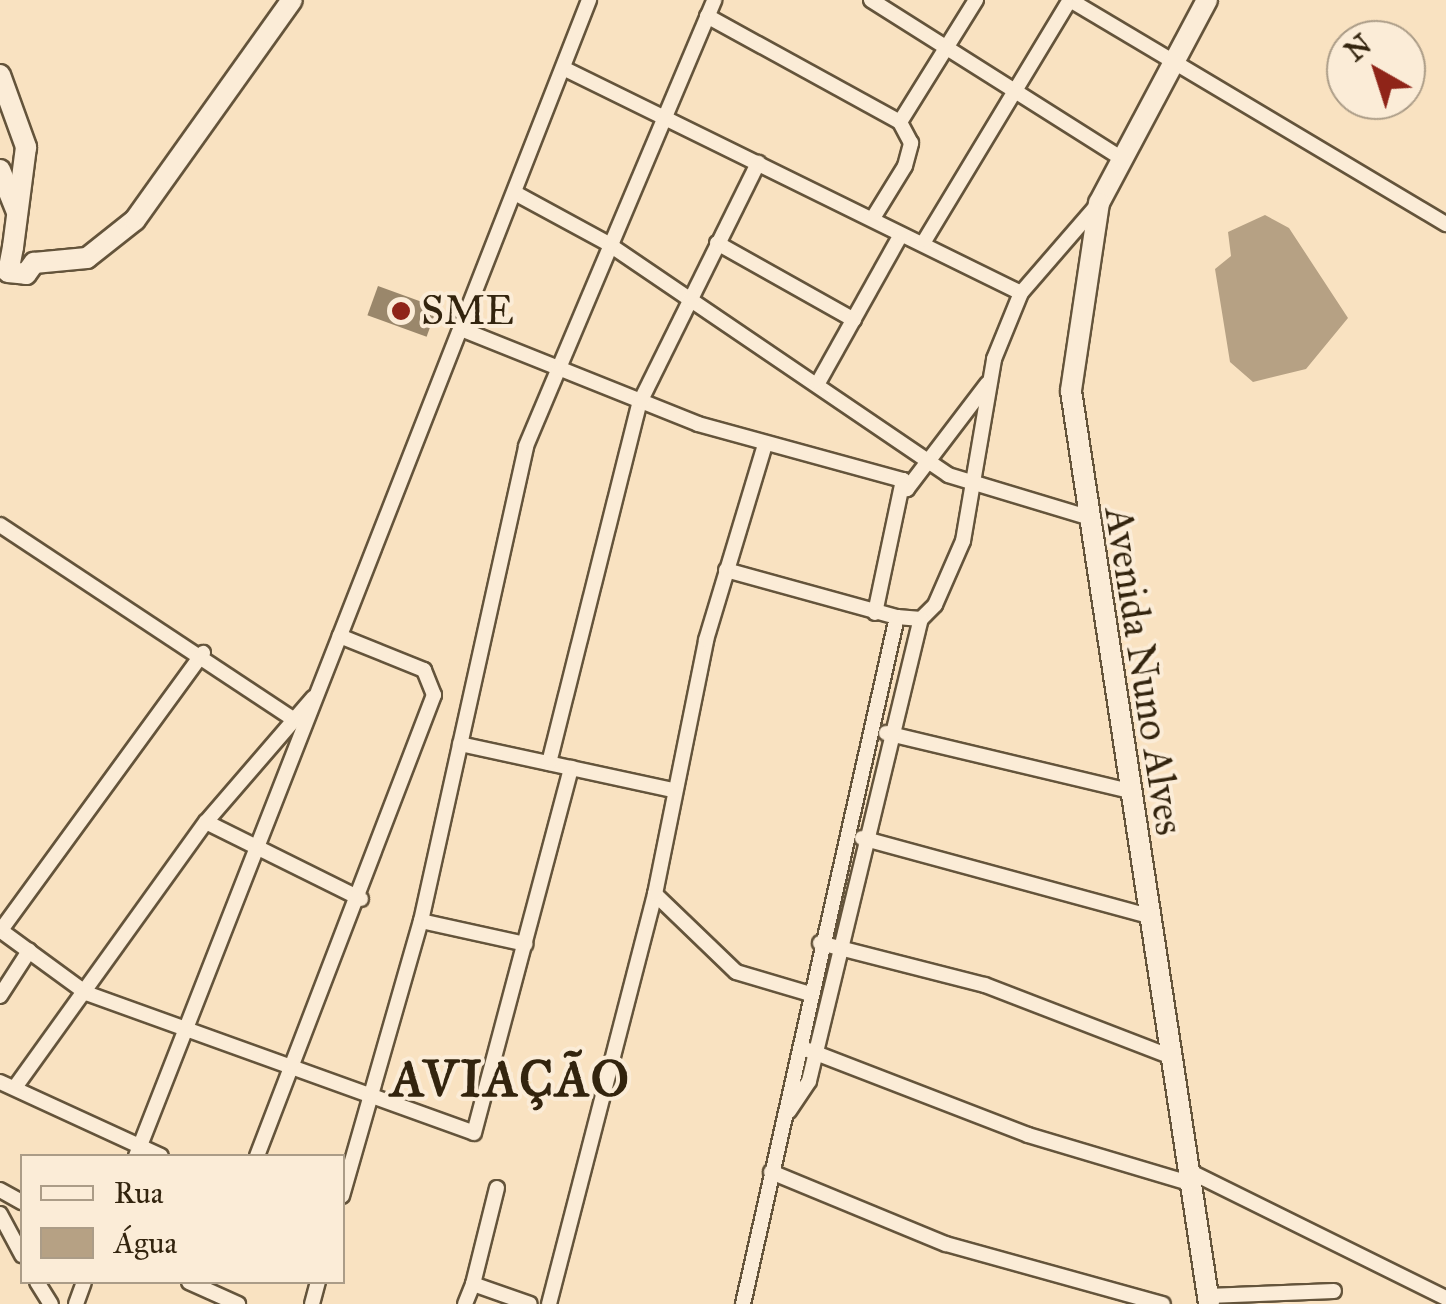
<!DOCTYPE html>
<meta charset="utf-8">
<style>
body{margin:0}
#map{position:relative;width:1446px;height:1304px;overflow:hidden;background:#f9e2c1;font-family:"IM FELL Great Primer",serif}
div>[style]{position:absolute}
.water>*{inset:0;background:#b6a184}
.building>*{inset:0;background:#9a876b;transform-origin:0 0}
.roads{filter:drop-shadow(2px 0 #64543b) drop-shadow(-2px 0 #64543b) drop-shadow(0 2px #64543b) drop-shadow(0 -2px #64543b)}
.street>*{height:14px;margin:-7px;padding:0 7px;transform-origin:7px;border-radius:7px;background:#fbecd7}
.secondary>*{height:20px;margin:-10px;padding:0 10px;transform-origin:10px;border-radius:10px;background:#fbecd7}
.dots>*{width:28px;height:28px;translate:-50% -50%;box-sizing:border-box;border:5px solid #fbecd7;border-radius:50%}
span{translate:-50% -50%;white-space:nowrap;text-align:center;line-height:1.15;-webkit-text-stroke:8px #fbecd7;paint-order:stroke}
.poi-label{font-size:40px;color:#33240e}
.left{translate:0 -50%;text-align:left}
.street-label{font-size:40px;color:#33240e}
.district-label{font-size:50px;color:#33240e;font-weight:700;letter-spacing:2.5px}
.legend{position:absolute;left:20px;top:1154px;width:325px;height:130px;box-sizing:border-box;background:#fbecd7;border:2px solid #ab9c87;margin:0;padding:12px 18px;list-style:none;font-size:30px;color:#33240e}
.legend li{display:flex;align-items:center;gap:20px;height:50px}
.legend b{width:50px;border:2px solid #ab9c87}
.north{position:absolute;left:1326px;top:20px;width:100px;height:100px;box-sizing:border-box;background:#fbecd7;border:2px solid #ab9c87;border-radius:50%;rotate:321deg;font-size:28px;font-weight:700;line-height:40px;text-align:center;color:#33240e}
.north::after{content:'';display:block;margin:auto;width:35px;height:45px;background:#8f2418;clip-path:polygon(50% 0,100% 100%,50% 72%,0 100%)}
</style>
<div id="map">
<div class="water">
<i style="clip-path:polygon(1265px 215px,1289px 228px,1348px 318px,1306px 369px,1253px 382px,1230px 362px,1215px 269px,1231px 256px,1228px 232px)"></i>
</div>
<div class="building">
<i style="left:378px;top:286px;width:63px;height:31px;rotate:20deg"></i>
</div>
<div class="roads">
<div class="street">
<i style="left:871px;top:0;width:294px;rotate:32.3deg"></i>
<i style="left:707px;top:16px;width:220px;rotate:28.8deg"></i>
<i style="left:900px;top:122px;width:144px;rotate:-58.1deg"></i>
<i style="left:563px;top:68px;width:510px;rotate:26.16deg"></i>
<i style="left:515px;top:193px;width:105px;rotate:28.5deg"></i>
<i style="left:607px;top:243px;width:412px;rotate:34.2deg"></i>
<i style="left:948px;top:475px;width:142px;rotate:16.8deg"></i>
<i style="left:873px;top:218px;width:61px;rotate:-58.4deg"></i>
<i style="left:905px;top:166px;width:24px;rotate:-75deg"></i>
<i style="left:911px;top:143px;width:24px;rotate:-118deg"></i>
<i style="left:925px;top:240px;width:280px;rotate:-58.9deg"></i>
<i style="left:1070px;top:0;width:438px;rotate:30.8deg"></i>
<i style="left:717px;top:243px;width:157px;rotate:29.3deg"></i>
<i style="left:461px;top:329px;width:255px;rotate:21.8deg"></i>
<i style="left:698px;top:424px;width:213px;rotate:15.3deg"></i>
<i style="left:903px;top:480px;width:10px;rotate:66deg"></i>
<i style="left:907px;top:489px;width:132px;rotate:-52.7deg"></i>
<i style="left:818px;top:383px;width:168px;rotate:-60.8deg"></i>
<i style="left:0;top:525px;width:354px;rotate:33.5deg"></i>
<i style="left:726px;top:570px;width:177px;rotate:15.4deg"></i>
<i style="left:897px;top:617px;width:24px;rotate:5deg"></i>
<i style="left:921px;top:619px;width:20px;rotate:-45deg"></i>
<i style="left:935px;top:605px;width:70px;rotate:-66.4deg"></i>
<i style="left:963px;top:541px;width:185px;rotate:-80.3deg"></i>
<i style="left:994px;top:359px;width:71px;rotate:-67.8deg"></i>
<i style="left:1021px;top:293px;width:119px;rotate:-49.1deg"></i>
<i style="left:875px;top:613px;width:136px;rotate:-78.1deg"></i>
<i style="left:886px;top:733px;width:250px;rotate:13.4deg"></i>
<i style="left:460px;top:744px;width:217px;rotate:12.2deg"></i>
<i style="left:549px;top:763px;width:372px;rotate:-75.9deg"></i>
<i style="left:640px;top:402px;width:267px;rotate:-63.7deg"></i>
<i style="left:206px;top:822px;width:173px;rotate:26.4deg"></i>
<i style="left:862px;top:838px;width:293px;rotate:15.2deg"></i>
<i style="left:655px;top:894px;width:112px;rotate:43.9deg"></i>
<i style="left:736px;top:972px;width:74px;rotate:16.5deg"></i>
<i style="left:421px;top:921px;width:107px;rotate:12.4deg"></i>
<i style="left:0;top:930px;width:107px;rotate:36.2deg"></i>
<i style="left:86px;top:993px;width:412px;rotate:19.8deg"></i>
<i style="left:474px;top:1133px;width:378px;rotate:-75.1deg"></i>
<i style="left:1px;top:930px;width:343px;rotate:-53.9deg"></i>
<i style="left:820px;top:943px;width:170px;rotate:14.3deg"></i>
<i style="left:985px;top:985px;width:200px;rotate:21.1deg"></i>
<i style="left:0;top:996px;width:54px;rotate:-57.2deg"></i>
<i style="left:808px;top:1050px;width:236px;rotate:21.1deg"></i>
<i style="left:1028px;top:1135px;width:168px;rotate:16.6deg"></i>
<i style="left:0;top:1082px;width:177px;rotate:24.7deg"></i>
<i style="left:16px;top:1086px;width:325px;rotate:-54.3deg"></i>
<i style="left:206px;top:822px;width:164px;rotate:-49.2deg"></i>
<i style="left:789px;top:1111px;width:36px;rotate:-56deg"></i>
<i style="left:809px;top:1081px;width:475px;rotate:-76.4deg"></i>
<i style="left:136px;top:1156px;width:1242px;rotate:-68.6deg"></i>
<i style="left:257px;top:1156px;width:494px;rotate:-69deg"></i>
<i style="left:434px;top:695px;width:27px;rotate:-112deg"></i>
<i style="left:424px;top:670px;width:91px;rotate:-158deg"></i>
<i style="left:1189px;top:1171px;width:287px;rotate:26.3deg"></i>
<i style="left:771px;top:1172px;width:189px;rotate:22.4deg"></i>
<i style="left:946px;top:1244px;width:225px;rotate:15.5deg"></i>
<i style="left:0;top:1190px;width:25px;rotate:29deg"></i>
<i style="left:342px;top:1196px;width:286px;rotate:-74deg"></i>
<i style="left:421px;top:921px;width:486px;rotate:-77.5deg"></i>
<i style="left:526px;top:446px;width:484px;rotate:-67.1deg"></i>
<i style="left:0;top:1214px;width:47px;rotate:61.8deg"></i>
<i style="left:37px;top:1282px;width:26px;rotate:58deg"></i>
<i style="left:189px;top:1282px;width:54px;rotate:24.2deg"></i>
<i style="left:473px;top:1284px;width:99px;rotate:-76deg"></i>
<i style="left:1208px;top:1296px;width:126px;rotate:-2.3deg"></i>
<i style="left:76px;top:1304px;width:23px;rotate:-70deg"></i>
<i style="left:312px;top:1304px;width:23px;rotate:-75deg"></i>
<i style="left:465px;top:1304px;width:22px;rotate:-68deg"></i>
<i style="left:473px;top:1284px;width:60px;rotate:19.3deg"></i>
<i style="left:549px;top:1304px;width:423px;rotate:-75.5deg"></i>
<i style="left:655px;top:894px;width:259px;rotate:-78.6deg"></i>
<i style="left:706px;top:640px;width:204px;rotate:-73.2deg"></i>
<i style="left:743px;top:1304px;width:704px;rotate:-77.37deg"></i>
</div>
<div class="secondary">
<i style="left:1207px;top:0;width:230px;rotate:118deg"></i>
<i style="left:1099px;top:203px;width:190px;rotate:98.5deg"></i>
<i style="left:1071px;top:391px;width:923px;rotate:81.4deg"></i>
<i style="left:0;top:75px;width:77px;rotate:70.1deg"></i>
<i style="left:26px;top:147px;width:101px;rotate:97.4deg"></i>
<i style="left:0;top:170px;width:45px;rotate:68deg"></i>
<i style="left:13px;top:247px;width:25px;rotate:101deg"></i>
<i style="left:8px;top:272px;width:18px;rotate:6deg"></i>
<i style="left:26px;top:274px;width:14px;rotate:-54deg"></i>
<i style="left:34px;top:263px;width:53px;rotate:-5.4deg"></i>
<i style="left:87px;top:258px;width:61px;rotate:-38.4deg"></i>
<i style="left:135px;top:220px;width:270px;rotate:-54.5deg"></i>
</div>
</div>
<div class="dots">
<i style="left:401px;top:311px;background:#8f2418"></i>
</div>
<div class="poi-label">
<span class="left" style="left:421px;top:311px">SME</span>
</div>
<div class="street-label">
<span style="left:1144px;top:671px;rotate:81deg">Avenida Nuno Alves</span>
</div>
<div class="district-label">
<span style="left:511px;top:1080px">AVIAÇÃO</span>
</div>
<ul class="legend">
<li><b style="height:12px;background:#fbecd7"></b>Rua</li>
<li><b style="height:28px;background:#b6a184"></b>Água</li>
</ul>
<div class="north">N</div>
</div>
